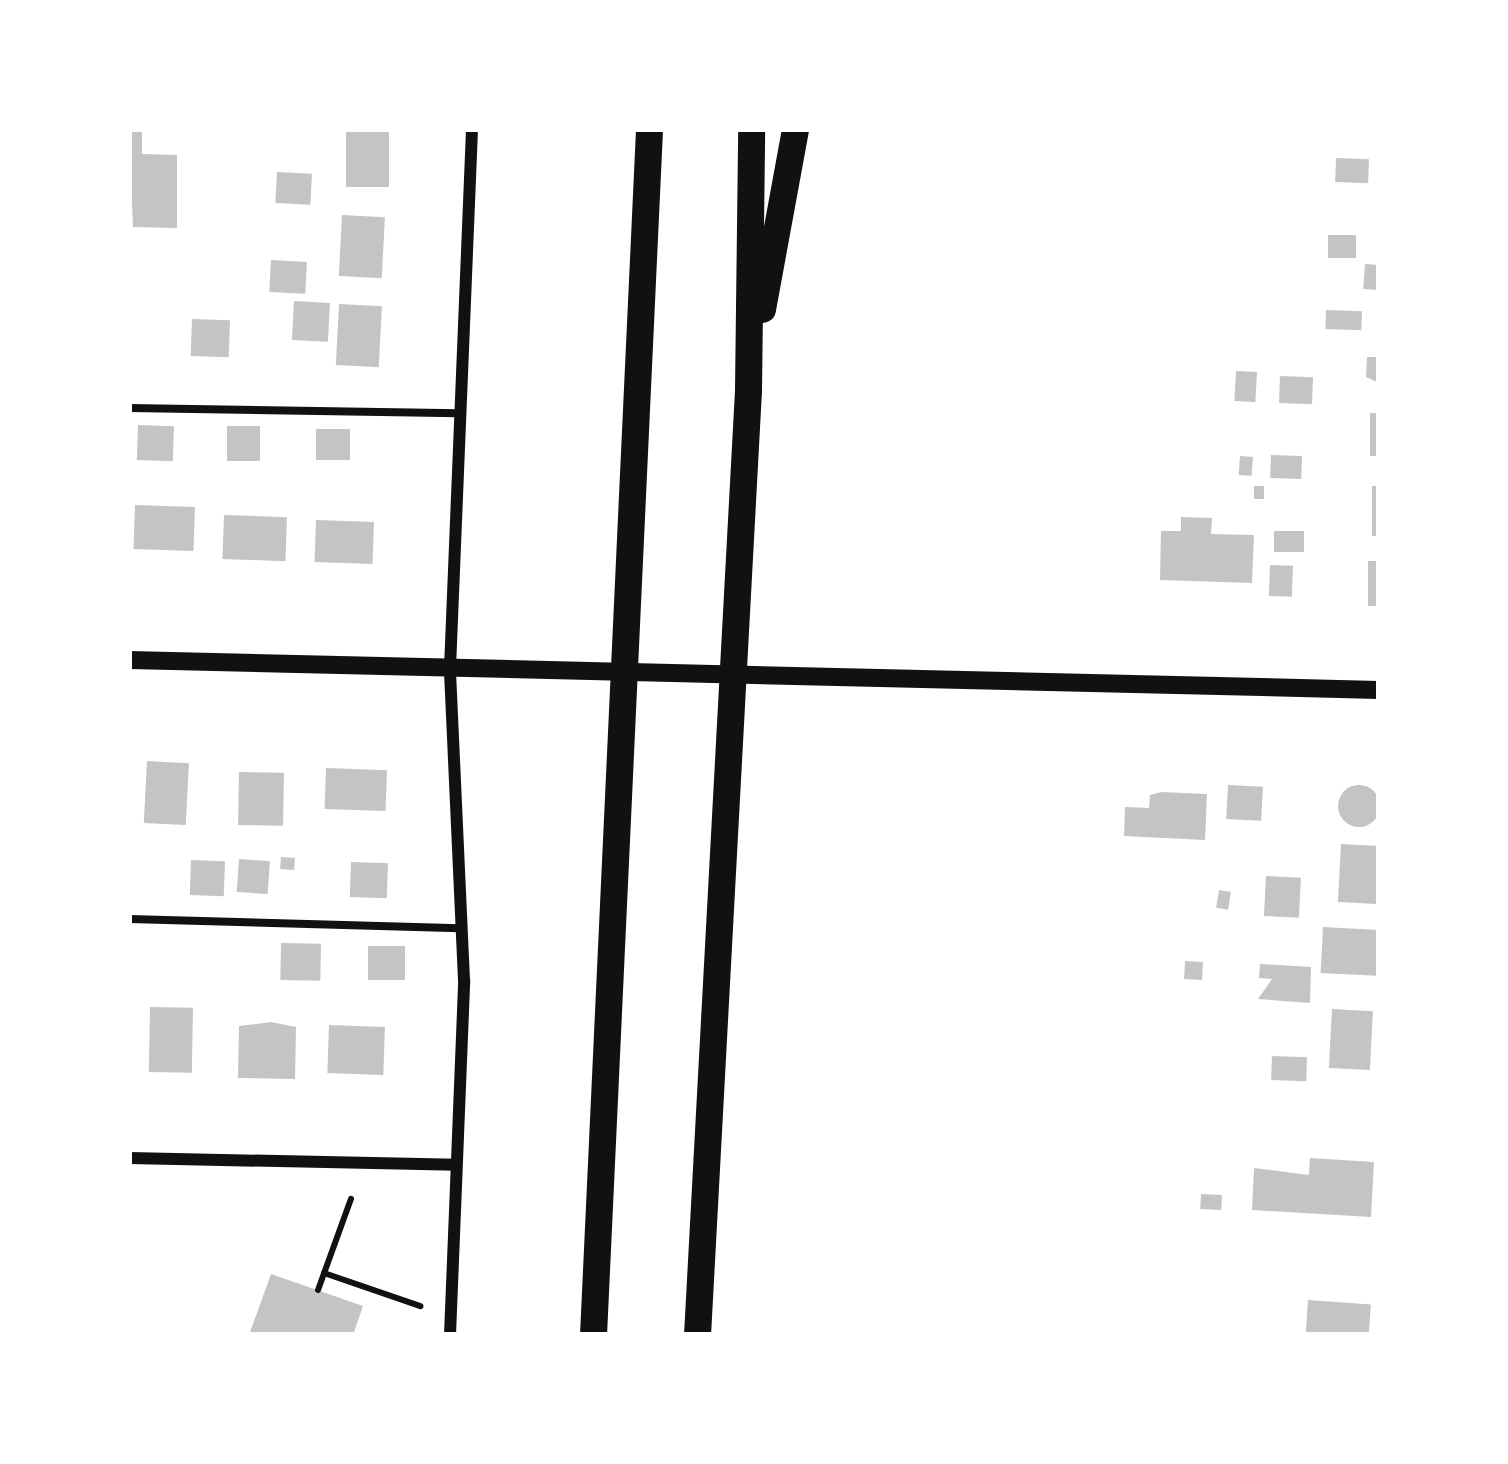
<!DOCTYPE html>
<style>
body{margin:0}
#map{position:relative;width:1508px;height:1464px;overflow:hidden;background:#fff;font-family:"Asap Condensed",sans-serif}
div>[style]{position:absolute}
.building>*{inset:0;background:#c4c4c4;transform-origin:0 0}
.round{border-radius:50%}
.path>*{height:6px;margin:-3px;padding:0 3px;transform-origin:3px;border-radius:3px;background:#111}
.service>*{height:8px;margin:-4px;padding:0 4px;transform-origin:4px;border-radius:4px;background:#111}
.minor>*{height:12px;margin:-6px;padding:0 6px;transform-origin:6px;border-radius:6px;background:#111}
.tertiary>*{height:18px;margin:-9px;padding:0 9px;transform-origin:9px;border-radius:9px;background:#111}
.motorway>*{height:27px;margin:-13.5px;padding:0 13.5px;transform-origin:13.5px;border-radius:13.5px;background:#111}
span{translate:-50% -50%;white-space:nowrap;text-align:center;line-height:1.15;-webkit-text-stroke:9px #fff;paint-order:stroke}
.frame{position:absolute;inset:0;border:132px solid #fff;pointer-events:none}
</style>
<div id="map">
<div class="building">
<i style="clip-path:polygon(129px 129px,142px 129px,142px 154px,177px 155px,177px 228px,133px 227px)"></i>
<i style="left:346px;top:129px;width:43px;height:58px"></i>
<i style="left:1336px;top:158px;width:33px;height:24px;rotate:2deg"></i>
<i style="left:277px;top:172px;width:35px;height:31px;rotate:3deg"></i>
<i style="left:342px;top:215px;width:43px;height:61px;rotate:3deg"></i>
<i style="left:1328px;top:235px;width:28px;height:23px"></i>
<i style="left:271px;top:260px;width:36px;height:32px;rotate:3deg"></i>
<i style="left:1365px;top:264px;width:14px;height:25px;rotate:4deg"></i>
<i style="left:294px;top:301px;width:36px;height:39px;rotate:3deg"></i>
<i style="left:339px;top:304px;width:43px;height:61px;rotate:3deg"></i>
<i style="left:1326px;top:310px;width:36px;height:19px;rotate:2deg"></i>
<i style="left:192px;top:319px;width:38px;height:37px;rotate:2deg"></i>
<i style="clip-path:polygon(1367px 357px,1379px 357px,1379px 383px,1366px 377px)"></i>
<i style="left:1236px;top:371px;width:21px;height:30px;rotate:3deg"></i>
<i style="left:1280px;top:376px;width:33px;height:27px;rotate:2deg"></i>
<i style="left:1370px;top:413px;width:9px;height:43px"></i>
<i style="left:138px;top:425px;width:36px;height:35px;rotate:2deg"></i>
<i style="left:227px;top:426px;width:33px;height:35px"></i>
<i style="left:316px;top:429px;width:34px;height:31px"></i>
<i style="left:1271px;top:455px;width:31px;height:23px;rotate:2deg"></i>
<i style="left:1240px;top:456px;width:13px;height:19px;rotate:4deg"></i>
<i style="left:1254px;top:486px;width:10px;height:13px"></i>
<i style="left:1372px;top:486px;width:7px;height:50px"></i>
<i style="left:135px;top:505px;width:60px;height:44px;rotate:2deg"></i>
<i style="left:224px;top:515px;width:63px;height:44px;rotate:2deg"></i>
<i style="clip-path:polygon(1181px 517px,1212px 518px,1211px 534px,1254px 535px,1252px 583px,1160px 580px,1161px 531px,1181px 531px)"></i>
<i style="left:316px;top:520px;width:58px;height:42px;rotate:2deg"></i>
<i style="left:1274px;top:531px;width:30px;height:21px"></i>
<i style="left:1368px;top:561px;width:11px;height:45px"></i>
<i style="left:1270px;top:565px;width:23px;height:31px;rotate:2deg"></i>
<i style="left:147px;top:761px;width:42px;height:62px;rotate:3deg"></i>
<i style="left:326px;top:768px;width:61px;height:41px;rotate:2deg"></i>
<i style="left:239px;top:772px;width:45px;height:53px;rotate:1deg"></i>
<i style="left:1228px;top:785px;width:35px;height:34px;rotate:3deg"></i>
<i class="round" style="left:1338px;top:785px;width:42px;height:42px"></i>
<i style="clip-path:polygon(1207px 794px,1205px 840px,1124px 836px,1125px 807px,1149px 808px,1150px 795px,1161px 792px)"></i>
<i style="left:1341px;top:844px;width:38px;height:58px;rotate:3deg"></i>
<i style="left:281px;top:857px;width:14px;height:12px;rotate:4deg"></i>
<i style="left:239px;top:859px;width:31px;height:33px;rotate:4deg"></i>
<i style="left:191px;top:860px;width:34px;height:35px;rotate:2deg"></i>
<i style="left:351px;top:862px;width:37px;height:35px;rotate:2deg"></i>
<i style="left:1266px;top:876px;width:35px;height:40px;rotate:3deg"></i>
<i style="left:1219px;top:890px;width:12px;height:18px;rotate:9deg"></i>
<i style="left:1323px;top:927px;width:56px;height:46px;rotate:3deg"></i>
<i style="left:281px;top:943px;width:40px;height:37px;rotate:1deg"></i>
<i style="left:368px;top:946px;width:37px;height:34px"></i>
<i style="left:1185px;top:961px;width:18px;height:18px;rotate:3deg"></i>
<i style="clip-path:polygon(1260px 964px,1311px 967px,1310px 1003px,1258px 999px,1272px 979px,1259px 978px)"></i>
<i style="left:150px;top:1007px;width:43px;height:65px;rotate:1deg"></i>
<i style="left:1332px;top:1009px;width:41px;height:59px;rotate:3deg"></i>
<i style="clip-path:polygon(271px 1022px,296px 1027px,295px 1079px,238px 1078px,239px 1026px)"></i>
<i style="left:329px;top:1025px;width:56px;height:48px;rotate:2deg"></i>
<i style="left:1272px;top:1056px;width:35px;height:24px;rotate:2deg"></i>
<i style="clip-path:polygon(1310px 1158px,1374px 1162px,1371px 1217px,1252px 1210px,1254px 1168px,1309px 1175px)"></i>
<i style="left:1201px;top:1194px;width:21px;height:15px;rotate:3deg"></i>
<i style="clip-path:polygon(271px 1274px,363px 1306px,353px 1335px,249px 1335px)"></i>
<i style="left:1308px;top:1300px;width:63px;height:35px;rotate:4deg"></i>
</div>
<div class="path">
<i style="left:324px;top:1273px;width:102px;rotate:19deg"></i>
<i style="left:318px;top:1290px;width:97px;rotate:-70.1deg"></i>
</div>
<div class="service">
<i style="left:129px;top:408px;width:330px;rotate:0.9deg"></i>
<i style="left:129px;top:919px;width:331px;rotate:1.6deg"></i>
</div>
<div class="minor">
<i style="left:129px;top:1158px;width:327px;rotate:1.2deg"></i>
<i style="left:450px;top:1335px;width:355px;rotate:-87.7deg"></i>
<i style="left:464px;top:980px;width:312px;rotate:-92.6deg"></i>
<i style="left:450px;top:668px;width:539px;rotate:-87.66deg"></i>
</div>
<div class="tertiary">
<i style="left:129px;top:660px;width:1250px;rotate:1.37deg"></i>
</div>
<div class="motorway">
<i style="left:762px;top:309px;width:183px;rotate:-79.6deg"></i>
<i style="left:593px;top:1335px;width:1207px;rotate:-87.34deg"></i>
<i style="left:697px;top:1335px;width:946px;rotate:-86.91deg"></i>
<i style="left:748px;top:390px;width:261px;rotate:-89.3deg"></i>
</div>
<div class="frame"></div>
</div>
